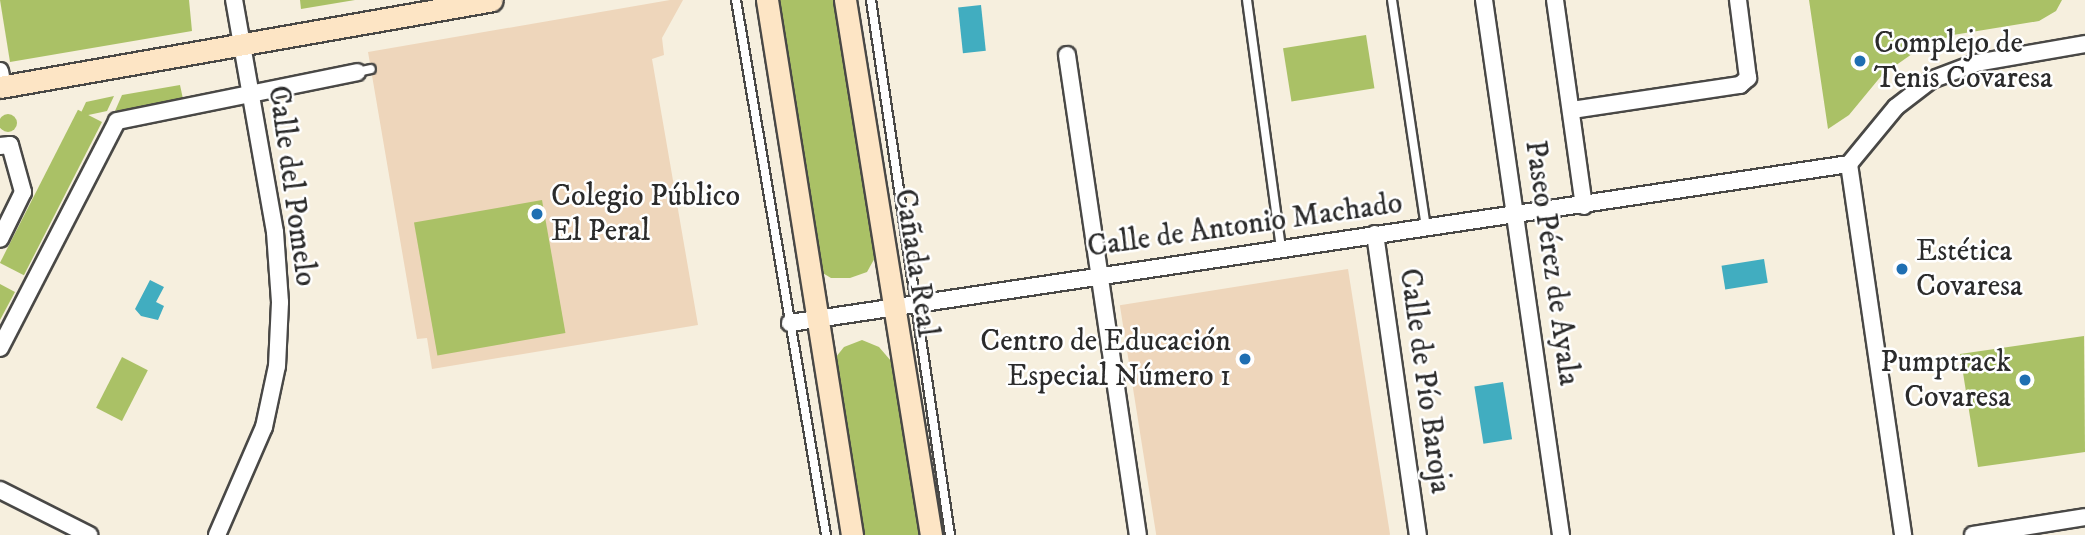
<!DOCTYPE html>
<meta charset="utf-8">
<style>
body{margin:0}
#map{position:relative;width:2085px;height:535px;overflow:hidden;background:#f6efde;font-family:"IM FELL DW Pica",serif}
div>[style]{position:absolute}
.built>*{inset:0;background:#eed6bb;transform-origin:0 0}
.green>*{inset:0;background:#aac166;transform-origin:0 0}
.round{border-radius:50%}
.water>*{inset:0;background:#41adc0;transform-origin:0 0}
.roads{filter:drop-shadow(2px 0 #494846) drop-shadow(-2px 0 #494846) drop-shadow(0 2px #494846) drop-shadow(0 -2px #494846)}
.lane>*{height:8px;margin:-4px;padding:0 4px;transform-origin:4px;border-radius:4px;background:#fff}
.street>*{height:16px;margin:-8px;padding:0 8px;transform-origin:8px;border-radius:8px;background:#fff}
.secondary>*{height:21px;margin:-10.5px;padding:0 10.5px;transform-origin:10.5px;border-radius:10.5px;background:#fde5c5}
.dots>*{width:19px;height:19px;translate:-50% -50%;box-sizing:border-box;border:4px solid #fff;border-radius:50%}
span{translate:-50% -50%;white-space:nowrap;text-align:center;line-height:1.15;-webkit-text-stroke:5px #fff;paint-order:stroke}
.poi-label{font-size:30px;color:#2b2b2b}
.left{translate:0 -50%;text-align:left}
.right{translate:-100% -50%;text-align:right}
.street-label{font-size:30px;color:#2b2b2b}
</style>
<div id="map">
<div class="built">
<i style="clip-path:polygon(670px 0,683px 0,662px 38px,664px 55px,652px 59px,698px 325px,432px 369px,427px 338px,417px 339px,368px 52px)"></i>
<i style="left:1348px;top:269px;width:269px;height:231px;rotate:81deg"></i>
</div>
<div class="green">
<i style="clip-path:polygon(0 0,189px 0,192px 31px,10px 62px)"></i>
<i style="clip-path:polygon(300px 0,355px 0,301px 9px)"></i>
<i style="clip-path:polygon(773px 0,836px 0,877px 254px,867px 272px,850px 278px,831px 278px,821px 272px)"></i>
<i style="clip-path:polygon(1809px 0,2062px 0,2056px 11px,2039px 21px,1953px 35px,1922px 47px,1882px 75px,1849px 115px,1828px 129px)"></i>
<i style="left:1366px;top:35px;width:54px;height:84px;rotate:81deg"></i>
<i style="clip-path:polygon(180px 85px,183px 99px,115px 111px,122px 95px)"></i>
<i style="clip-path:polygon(114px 96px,107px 111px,79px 117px,86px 102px)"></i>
<i class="round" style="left:-1px;top:114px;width:18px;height:18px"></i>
<i style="left:102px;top:122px;width:172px;height:27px;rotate:117deg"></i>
<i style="left:542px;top:200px;width:135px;height:130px;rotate:80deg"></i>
<i style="clip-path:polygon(0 284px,15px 292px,0 320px)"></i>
<i style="clip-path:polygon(2084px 336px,2085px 452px,1978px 467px,1960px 354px)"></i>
<i style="clip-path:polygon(862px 340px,879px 347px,891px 361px,920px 535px,856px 535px,832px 362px,844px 347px)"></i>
<i style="left:122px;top:357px;width:29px;height:57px;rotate:27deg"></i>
</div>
<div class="water">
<i style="left:981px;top:5px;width:46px;height:23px;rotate:84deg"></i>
<i style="left:1764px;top:259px;width:24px;height:43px;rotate:81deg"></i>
<i style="clip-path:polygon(150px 280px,164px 287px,156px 302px,164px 306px,158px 320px,141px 316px,135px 309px)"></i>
<i style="left:1503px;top:382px;width:58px;height:29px;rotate:81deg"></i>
</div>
<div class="roads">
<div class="lane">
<i style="left:736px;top:0;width:543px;rotate:80.45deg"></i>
<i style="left:871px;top:0;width:541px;rotate:81.6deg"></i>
<i style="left:1247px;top:0;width:250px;rotate:82.2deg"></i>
<i style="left:1392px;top:0;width:230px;rotate:81.5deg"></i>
<i style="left:357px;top:72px;width:14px;rotate:-12deg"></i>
</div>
<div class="street">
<i style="left:1484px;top:0;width:541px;rotate:81.81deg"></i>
<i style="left:1555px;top:0;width:208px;rotate:82deg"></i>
<i style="left:1067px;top:55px;width:485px;rotate:81.6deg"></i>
<i style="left:0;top:71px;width:15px;rotate:79deg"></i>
<i style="left:1572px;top:110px;width:170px;rotate:-8.5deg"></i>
<i style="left:1740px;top:85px;width:11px;rotate:-41deg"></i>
<i style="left:1748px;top:78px;width:79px;rotate:-97.3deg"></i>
<i style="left:0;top:146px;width:10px;rotate:-6deg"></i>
<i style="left:10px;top:145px;width:49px;rotate:74.5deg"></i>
<i style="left:23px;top:192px;width:52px;rotate:116.1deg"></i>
<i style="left:1849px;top:164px;width:375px;rotate:81.7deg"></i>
<i style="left:1375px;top:234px;width:304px;rotate:81.9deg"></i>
<i style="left:790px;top:323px;width:1071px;rotate:-8.54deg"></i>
<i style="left:1849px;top:164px;width:74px;rotate:-50.5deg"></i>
<i style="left:1896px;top:107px;width:44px;rotate:-37.6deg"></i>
<i style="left:1931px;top:80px;width:48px;rotate:-20.7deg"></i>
<i style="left:1976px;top:63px;width:111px;rotate:-9.9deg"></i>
<i style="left:0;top:348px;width:255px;rotate:-62.7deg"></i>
<i style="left:117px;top:121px;width:245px;rotate:-11.5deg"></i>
<i style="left:0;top:490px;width:100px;rotate:26.8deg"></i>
<i style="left:217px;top:535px;width:118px;rotate:-66.5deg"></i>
<i style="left:264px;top:427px;width:62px;rotate:-78deg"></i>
<i style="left:277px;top:366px;width:64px;rotate:-87.3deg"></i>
<i style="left:280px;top:302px;width:70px;rotate:-94.1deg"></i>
<i style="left:275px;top:232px;width:236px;rotate:-100deg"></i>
<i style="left:1973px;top:535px;width:113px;rotate:-9.1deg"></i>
</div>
<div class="secondary">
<i style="left:767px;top:0;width:542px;rotate:80.97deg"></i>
<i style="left:845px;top:0;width:542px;rotate:80.87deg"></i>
<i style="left:0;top:87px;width:499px;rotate:-10deg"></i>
</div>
</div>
<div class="dots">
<i style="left:1860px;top:61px;background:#1f6fb2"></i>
<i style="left:537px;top:214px;background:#1f6fb2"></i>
<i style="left:1902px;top:269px;background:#1f6fb2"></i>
<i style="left:1245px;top:359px;background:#1f6fb2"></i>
<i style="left:2025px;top:380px;background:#1f6fb2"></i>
</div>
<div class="poi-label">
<span class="left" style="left:1874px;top:61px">Complejo de<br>Tenis Covaresa</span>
<span class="left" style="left:551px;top:214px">Colegio Público<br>El Peral</span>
<span class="left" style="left:1916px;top:269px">Estética<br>Covaresa</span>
<span class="right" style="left:1231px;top:359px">Centro de Educación<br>Especial Número 1</span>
<span class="right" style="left:2011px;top:380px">Pumptrack<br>Covaresa</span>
</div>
<div class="street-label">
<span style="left:291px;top:186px;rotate:82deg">Calle del Pomelo</span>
<span style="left:1245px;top:226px;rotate:-8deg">Calle de Antonio Machado</span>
<span style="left:915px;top:263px;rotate:81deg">Cañada Real</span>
<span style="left:1551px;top:263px;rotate:82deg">Paseo Pérez de Ayala</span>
<span style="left:1424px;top:381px;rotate:82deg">Calle de Pío Baroja</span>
</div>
</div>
